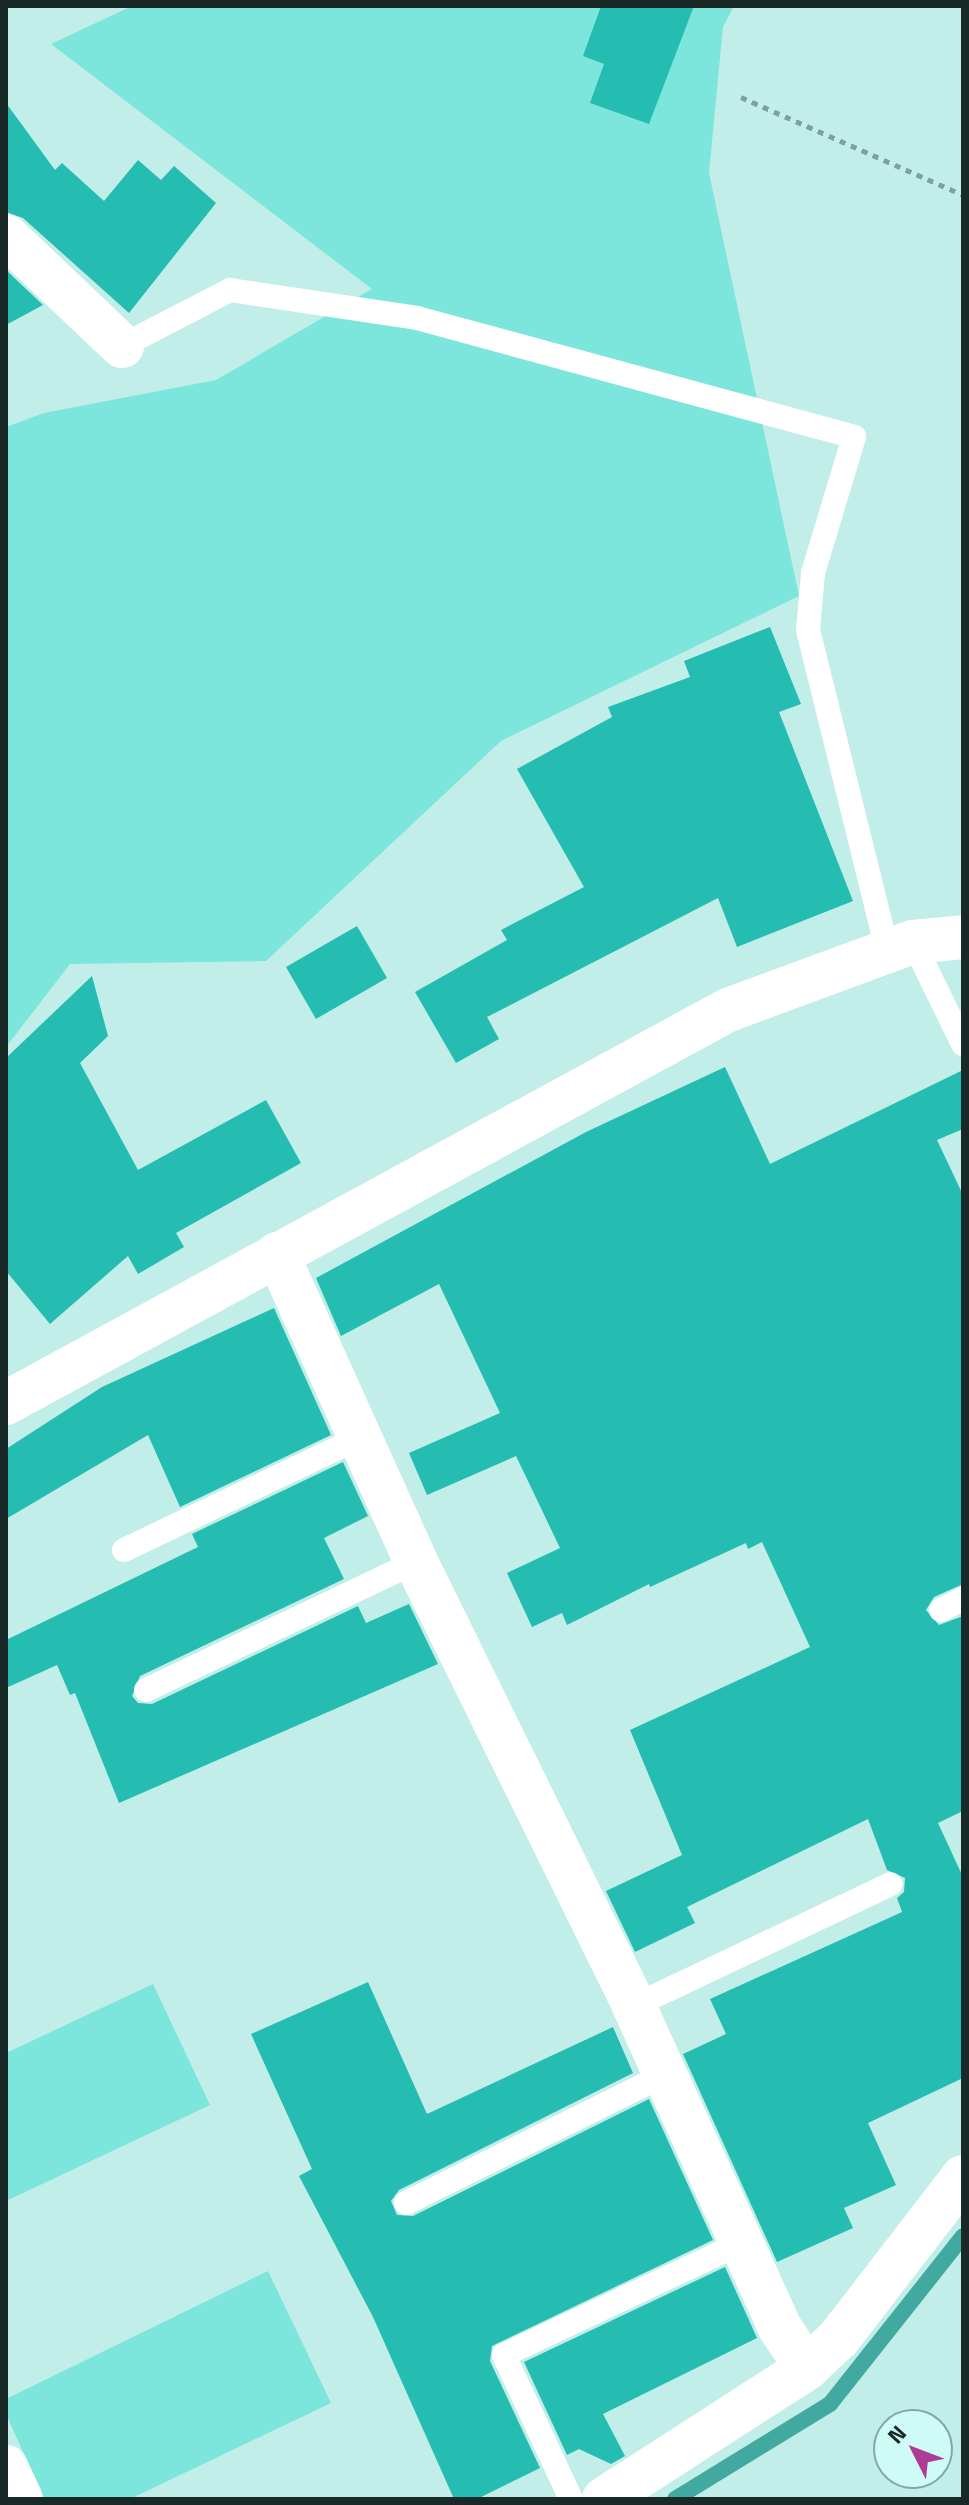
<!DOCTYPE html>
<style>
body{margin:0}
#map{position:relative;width:969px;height:2505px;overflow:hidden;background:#c1eee8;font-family:"Titillium Web",sans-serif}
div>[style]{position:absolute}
.green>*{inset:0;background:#7de6dc}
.stream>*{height:16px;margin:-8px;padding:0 8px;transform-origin:8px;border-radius:8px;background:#42a9a0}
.building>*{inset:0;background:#25bcb1;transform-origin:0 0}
.path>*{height:5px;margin-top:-2.5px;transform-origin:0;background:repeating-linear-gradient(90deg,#7fa19d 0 6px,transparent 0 12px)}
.service>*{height:24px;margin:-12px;padding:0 12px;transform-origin:12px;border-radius:12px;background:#fff}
.minor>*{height:44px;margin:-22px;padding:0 22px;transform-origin:22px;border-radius:22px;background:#fff}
span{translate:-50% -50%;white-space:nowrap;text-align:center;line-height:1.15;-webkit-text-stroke:6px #cefbf6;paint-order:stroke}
.frame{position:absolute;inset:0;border:8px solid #182927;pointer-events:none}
.north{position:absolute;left:873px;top:2409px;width:80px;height:80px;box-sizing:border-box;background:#cefbf6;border:2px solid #85a7a3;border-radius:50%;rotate:312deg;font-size:22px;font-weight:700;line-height:32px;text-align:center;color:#182927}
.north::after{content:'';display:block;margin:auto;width:28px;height:36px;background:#ae3c96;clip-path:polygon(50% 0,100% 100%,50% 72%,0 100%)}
</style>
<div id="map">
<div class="green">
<i style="clip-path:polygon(132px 6px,734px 6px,723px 27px,709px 173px,799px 596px,501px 741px,266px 961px,70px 964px,6px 1047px,6px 427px,44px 413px,216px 380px,372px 289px,51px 44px)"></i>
<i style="clip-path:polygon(153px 1984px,210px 2105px,6px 2201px,6px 2053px)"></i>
<i style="clip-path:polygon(268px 2271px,331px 2403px,130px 2499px,44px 2499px,6px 2414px,6px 2399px)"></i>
</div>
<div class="stream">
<i style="left:675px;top:2499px;width:182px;rotate:-31.5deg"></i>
<i style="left:830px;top:2404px;width:214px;rotate:-51.6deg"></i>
</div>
<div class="building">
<i style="clip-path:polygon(601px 6px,694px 6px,649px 124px,590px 103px,604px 64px,583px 56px)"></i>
<i style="clip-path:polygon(6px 103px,55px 170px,62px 163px,104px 201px,138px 160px,161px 180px,174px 166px,216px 203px,129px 313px,23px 218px,6px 212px)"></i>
<i style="clip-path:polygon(6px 270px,43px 305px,6px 325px)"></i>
<i style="clip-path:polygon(770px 627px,801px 704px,779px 712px,853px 901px,737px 947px,718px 898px,487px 1017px,499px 1039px,456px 1063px,415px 992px,507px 940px,501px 930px,584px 887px,517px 769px,612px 717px,608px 707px,690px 677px,684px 661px)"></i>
<i style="left:357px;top:926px;width:60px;height:82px;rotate:60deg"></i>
<i style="clip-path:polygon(92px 976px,108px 1036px,80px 1063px,138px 1170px,266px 1100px,301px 1163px,176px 1233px,184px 1247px,138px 1274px,128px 1256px,50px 1324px,6px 1271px,6px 1058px)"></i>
<i style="clip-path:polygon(725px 1067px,770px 1164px,963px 1070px,963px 1129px,937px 1140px,963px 1195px,963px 1584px,934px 1597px,926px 1610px,939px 1625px,963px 1616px,963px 1811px,938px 1823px,963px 1877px,963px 2078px,868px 2123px,896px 2185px,844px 2208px,853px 2228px,777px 2262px,683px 2054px,726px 2034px,710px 1999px,902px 1912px,897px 1898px,904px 1892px,905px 1878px,887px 1870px,868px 1819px,687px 1907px,695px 1923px,635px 1952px,606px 1891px,682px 1855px,630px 1730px,810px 1647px,762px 1542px,748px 1549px,746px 1543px,650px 1587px,649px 1584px,567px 1625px,562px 1613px,532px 1627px,507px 1573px,560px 1548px,516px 1456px,427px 1495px,409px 1453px,500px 1413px,439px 1284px,341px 1336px,316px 1278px,586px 1132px)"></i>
<i style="clip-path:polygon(274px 1308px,331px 1435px,180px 1507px,148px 1435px,6px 1519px,6px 1449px,102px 1387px)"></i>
<i style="clip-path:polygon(343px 1462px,368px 1516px,324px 1538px,344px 1579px,140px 1676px,132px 1696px,138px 1703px,152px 1704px,358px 1606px,366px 1623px,409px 1604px,438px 1664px,119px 1803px,75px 1693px,70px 1695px,57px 1665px,6px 1688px,6px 1640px,198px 1547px,192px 1534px)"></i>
<i style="clip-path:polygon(368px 1982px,427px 2114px,613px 2027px,633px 2073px,399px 2190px,391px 2201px,397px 2215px,413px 2216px,649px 2099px,713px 2240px,492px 2346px,490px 2361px,540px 2468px,477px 2499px,454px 2499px,373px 2317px,299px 2176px,312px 2169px,251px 2034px)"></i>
<i style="clip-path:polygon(725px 2267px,757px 2338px,603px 2414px,625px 2456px,611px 2464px,579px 2449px,567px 2455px,524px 2362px)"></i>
</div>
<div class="path">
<i style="left:741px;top:97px;width:243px;rotate:23.8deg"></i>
</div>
<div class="service">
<i style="left:122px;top:346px;width:122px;rotate:-27.4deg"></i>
<i style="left:230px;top:290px;width:189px;rotate:8.5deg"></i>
<i style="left:417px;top:318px;width:453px;rotate:15.2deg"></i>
<i style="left:854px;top:437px;width:142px;rotate:106.8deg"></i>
<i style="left:813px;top:573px;width:57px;rotate:95deg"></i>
<i style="left:808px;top:630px;width:330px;rotate:76.1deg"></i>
<i style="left:913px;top:942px;width:114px;rotate:63.9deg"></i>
<i style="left:124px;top:1550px;width:260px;rotate:-25.5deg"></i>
<i style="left:941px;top:1610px;width:25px;rotate:-27deg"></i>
<i style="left:146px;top:1690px;width:299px;rotate:-25.4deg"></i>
<i style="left:634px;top:2006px;width:284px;rotate:-25.4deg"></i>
<i style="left:406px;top:2203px;width:290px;rotate:-26.4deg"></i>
<i style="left:571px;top:2499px;width:159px;rotate:-115deg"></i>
<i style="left:504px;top:2355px;width:262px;rotate:-25.3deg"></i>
</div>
<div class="minor">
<i style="left:6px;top:236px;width:160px;rotate:43.5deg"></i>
<i style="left:277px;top:1254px;width:338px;rotate:65.7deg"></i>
<i style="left:416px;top:1562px;width:495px;rotate:63.8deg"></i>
<i style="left:634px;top:2006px;width:354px;rotate:65.6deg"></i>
<i style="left:780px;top:2328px;width:48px;rotate:56deg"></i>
<i style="left:6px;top:1403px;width:822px;rotate:-28.56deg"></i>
<i style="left:728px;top:1010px;width:197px;rotate:-20.2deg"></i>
<i style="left:913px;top:942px;width:50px;rotate:-5.7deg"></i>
<i style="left:6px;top:2467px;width:35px;rotate:65deg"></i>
<i style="left:604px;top:2499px;width:242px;rotate:-32.8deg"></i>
<i style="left:807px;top:2368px;width:44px;rotate:-43.2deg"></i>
<i style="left:839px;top:2338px;width:203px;rotate:-52.4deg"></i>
</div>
<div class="frame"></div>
<div class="north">N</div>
</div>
